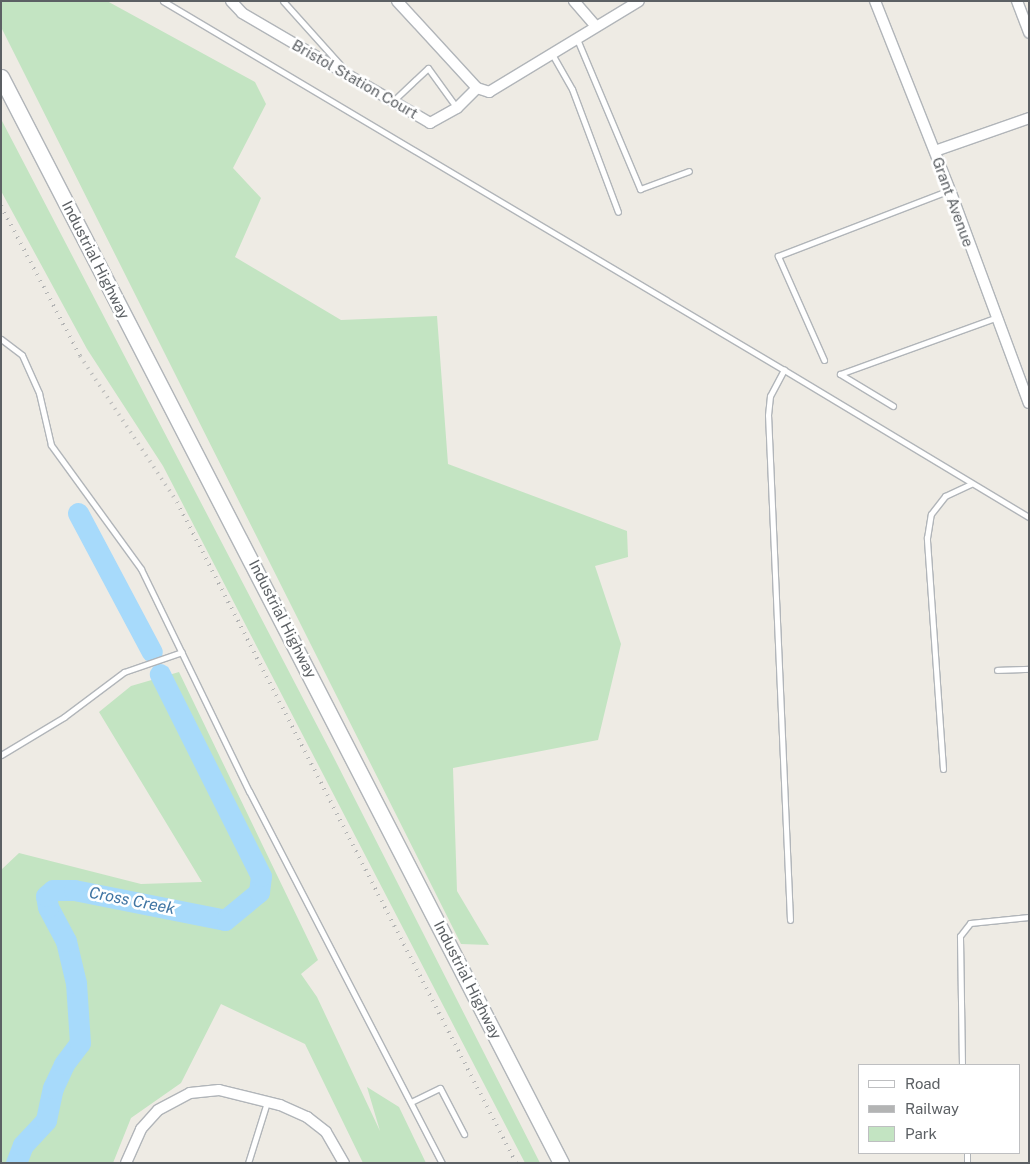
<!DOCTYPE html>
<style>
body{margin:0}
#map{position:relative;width:1030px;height:1164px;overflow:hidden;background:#eeebe4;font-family:"Public Sans",sans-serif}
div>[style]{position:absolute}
.green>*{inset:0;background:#c3e4c2}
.river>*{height:21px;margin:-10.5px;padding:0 10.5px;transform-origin:10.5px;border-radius:10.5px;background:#a7dafb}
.roads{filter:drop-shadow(1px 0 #b1b5b9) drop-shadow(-1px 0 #b1b5b9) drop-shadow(0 1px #b1b5b9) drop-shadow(0 -1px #b1b5b9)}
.lane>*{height:5px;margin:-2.5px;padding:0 2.5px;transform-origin:2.5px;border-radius:2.5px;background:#fff}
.street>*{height:10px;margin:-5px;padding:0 5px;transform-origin:5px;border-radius:5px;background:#fff}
.secondary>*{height:15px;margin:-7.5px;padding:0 7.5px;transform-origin:7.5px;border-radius:7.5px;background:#fff}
.rail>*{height:4px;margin-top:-2px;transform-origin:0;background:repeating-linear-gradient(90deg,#b3b4b4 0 1px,transparent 0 7px)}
span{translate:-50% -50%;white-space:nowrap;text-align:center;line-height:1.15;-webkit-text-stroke:5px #fff;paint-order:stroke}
.street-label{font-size:15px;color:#5c6064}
.water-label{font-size:16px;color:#4176a4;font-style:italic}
.frame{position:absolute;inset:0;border:2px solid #5c6064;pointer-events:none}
.legend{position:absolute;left:858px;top:1064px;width:162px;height:90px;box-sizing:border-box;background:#fff;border:1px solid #bebfc1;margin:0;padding:6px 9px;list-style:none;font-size:15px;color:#5c6064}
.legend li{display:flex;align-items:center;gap:10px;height:25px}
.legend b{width:25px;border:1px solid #bebfc1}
</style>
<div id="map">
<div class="green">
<i style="clip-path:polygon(1px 1px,107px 1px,255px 82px,266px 104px,233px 168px,261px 198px,235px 257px,341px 320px,437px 316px,448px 464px,627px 531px,628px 557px,595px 566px,621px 644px,598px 740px,453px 768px,457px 891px,489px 945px,461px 944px,1px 27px)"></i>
<i style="clip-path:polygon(1px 119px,333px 756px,540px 1163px,525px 1163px,163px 466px,87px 349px,1px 191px)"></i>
<i style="clip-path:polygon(179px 672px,318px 960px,301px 974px,317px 997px,380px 1131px,367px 1087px,399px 1107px,426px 1163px,363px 1163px,305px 1044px,221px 1004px,181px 1083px,131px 1118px,113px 1163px,1px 1163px,1px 870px,19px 853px,141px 884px,202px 882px,99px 712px,131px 686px)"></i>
</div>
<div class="river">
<i style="left:78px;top:513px;width:157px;rotate:62deg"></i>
<i style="left:16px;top:1163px;width:19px;rotate:-69deg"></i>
<i style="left:23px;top:1145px;width:34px;rotate:-47deg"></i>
<i style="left:46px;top:1120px;width:33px;rotate:-78deg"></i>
<i style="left:53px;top:1088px;width:26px;rotate:-65deg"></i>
<i style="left:64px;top:1064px;width:26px;rotate:-53deg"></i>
<i style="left:80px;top:1043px;width:60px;rotate:-93.8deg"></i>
<i style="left:76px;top:983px;width:43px;rotate:-103.4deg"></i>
<i style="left:66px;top:941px;width:38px;rotate:-118deg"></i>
<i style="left:48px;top:907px;width:11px;rotate:-100deg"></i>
<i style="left:46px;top:896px;width:9px;rotate:-41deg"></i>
<i style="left:53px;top:890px;width:21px"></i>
<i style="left:74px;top:890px;width:154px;rotate:11.2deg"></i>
<i style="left:225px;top:920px;width:44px;rotate:-39.5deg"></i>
<i style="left:259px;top:892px;width:16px;rotate:-83deg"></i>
<i style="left:261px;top:876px;width:226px;rotate:-116.6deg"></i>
</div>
<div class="roads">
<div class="lane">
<i style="left:163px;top:1px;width:722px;rotate:30.72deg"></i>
<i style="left:283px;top:1px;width:91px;rotate:48.1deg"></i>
<i style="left:577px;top:39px;width:163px;rotate:67.2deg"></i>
<i style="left:640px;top:189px;width:52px;rotate:-20.2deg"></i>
<i style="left:552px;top:54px;width:40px;rotate:60.3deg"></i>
<i style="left:572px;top:89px;width:131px;rotate:69.5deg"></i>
<i style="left:393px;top:101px;width:48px;rotate:-43.3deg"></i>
<i style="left:428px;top:68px;width:49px;rotate:54.1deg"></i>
<i style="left:1px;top:339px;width:26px;rotate:37deg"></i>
<i style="left:22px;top:355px;width:42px;rotate:65.9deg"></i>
<i style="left:39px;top:393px;width:53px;rotate:77deg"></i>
<i style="left:51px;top:445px;width:153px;rotate:54deg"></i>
<i style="left:141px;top:569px;width:247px;rotate:64.1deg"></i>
<i style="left:249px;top:791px;width:419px;rotate:62.6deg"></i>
<i style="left:824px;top:360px;width:114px;rotate:-113.9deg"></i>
<i style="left:778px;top:256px;width:184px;rotate:-21deg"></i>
<i style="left:893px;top:406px;width:62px;rotate:-148.9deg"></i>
<i style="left:840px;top:374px;width:165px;rotate:-19.9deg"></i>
<i style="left:997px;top:670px;width:32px;rotate:-2deg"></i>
<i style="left:1px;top:755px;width:74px;rotate:-31.1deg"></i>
<i style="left:64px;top:717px;width:75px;rotate:-36.9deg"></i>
<i style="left:124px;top:672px;width:61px;rotate:-19deg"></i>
<i style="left:943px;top:769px;width:232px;rotate:-94deg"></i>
<i style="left:927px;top:538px;width:24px;rotate:-81deg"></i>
<i style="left:931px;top:514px;width:23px;rotate:-52deg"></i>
<i style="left:945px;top:496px;width:29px;rotate:-25deg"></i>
<i style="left:790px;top:920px;width:505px;rotate:-92.49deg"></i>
<i style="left:768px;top:415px;width:19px;rotate:-84deg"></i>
<i style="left:770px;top:396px;width:30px;rotate:-62deg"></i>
<i style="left:784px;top:370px;width:286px;rotate:31deg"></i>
<i style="left:962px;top:1065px;width:129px;rotate:-90.9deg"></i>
<i style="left:960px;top:936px;width:16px;rotate:-52deg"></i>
<i style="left:970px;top:923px;width:59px;rotate:-5.8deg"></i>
<i style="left:411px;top:1102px;width:32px;rotate:-26deg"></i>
<i style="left:440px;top:1088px;width:52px;rotate:62.4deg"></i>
<i style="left:967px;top:1153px;width:10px;rotate:90deg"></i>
<i style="left:248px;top:1163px;width:64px;rotate:-72.7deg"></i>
</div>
<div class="street">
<i style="left:231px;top:1px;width:16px;rotate:47deg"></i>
<i style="left:242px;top:13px;width:218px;rotate:30.3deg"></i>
<i style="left:430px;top:123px;width:31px;rotate:-29deg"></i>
<i style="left:457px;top:108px;width:28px;rotate:-45deg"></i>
<i style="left:397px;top:1px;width:118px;rotate:47.4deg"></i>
<i style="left:477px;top:88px;width:13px;rotate:18deg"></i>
<i style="left:489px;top:92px;width:175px;rotate:-31.2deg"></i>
<i style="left:574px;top:1px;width:33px;rotate:49deg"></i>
<i style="left:875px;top:1px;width:203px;rotate:68.4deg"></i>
<i style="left:950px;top:190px;width:227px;rotate:69.7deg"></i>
<i style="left:1017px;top:1px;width:34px;rotate:69deg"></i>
<i style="left:935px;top:151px;width:100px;rotate:-19.3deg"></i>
<i style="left:126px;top:1163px;width:37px;rotate:-66deg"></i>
<i style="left:141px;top:1129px;width:25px;rotate:-48deg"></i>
<i style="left:158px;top:1110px;width:36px;rotate:-28deg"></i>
<i style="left:190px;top:1093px;width:29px;rotate:-6deg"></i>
<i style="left:219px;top:1090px;width:63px;rotate:13.8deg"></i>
<i style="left:280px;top:1105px;width:30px;rotate:24deg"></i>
<i style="left:307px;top:1117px;width:24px;rotate:38deg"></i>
<i style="left:326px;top:1132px;width:36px;rotate:60deg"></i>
</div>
<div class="secondary">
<i style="left:1px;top:77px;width:1222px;rotate:62.72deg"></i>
</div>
</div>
<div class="rail">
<i style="left:1px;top:206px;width:170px;rotate:62.2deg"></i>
<i style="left:80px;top:356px;width:175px;rotate:56.4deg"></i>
<i style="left:177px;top:502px;width:743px;rotate:62.85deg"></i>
</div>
<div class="street-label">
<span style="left:355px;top:79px;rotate:30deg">Bristol Station Court</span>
<span style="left:953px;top:202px;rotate:70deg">Grant Avenue</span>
<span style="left:96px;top:260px;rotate:63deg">Industrial Highway</span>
<span style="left:283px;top:619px;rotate:63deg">Industrial Highway</span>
<span style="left:468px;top:980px;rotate:63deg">Industrial Highway</span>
</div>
<div class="water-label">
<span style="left:132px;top:901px;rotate:11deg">Cross Creek</span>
</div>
<div class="frame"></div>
<ul class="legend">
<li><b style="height:6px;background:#fff"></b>Road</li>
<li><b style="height:6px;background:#b3b4b4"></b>Railway</li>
<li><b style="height:14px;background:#c3e4c2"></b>Park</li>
</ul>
</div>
